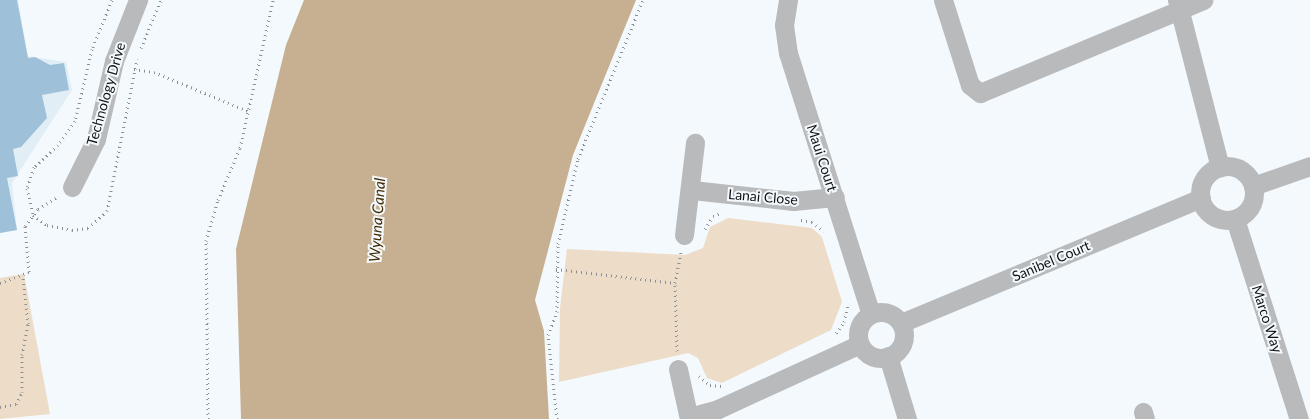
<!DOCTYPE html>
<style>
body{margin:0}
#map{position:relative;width:1310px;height:419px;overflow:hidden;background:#f4f9fd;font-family:Lato,sans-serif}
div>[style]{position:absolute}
.built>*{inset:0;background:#e1eef6}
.green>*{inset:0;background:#eddcc7}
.water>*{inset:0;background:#c7b091}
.building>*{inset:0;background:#9ec1d9}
.path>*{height:3px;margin-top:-1.5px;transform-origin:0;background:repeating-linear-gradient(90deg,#8c9092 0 1px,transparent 0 5px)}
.minor>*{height:19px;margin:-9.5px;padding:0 9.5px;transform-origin:9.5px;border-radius:9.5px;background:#b8babc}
.minor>.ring{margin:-9.5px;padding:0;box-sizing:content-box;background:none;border:19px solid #b8babc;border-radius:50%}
span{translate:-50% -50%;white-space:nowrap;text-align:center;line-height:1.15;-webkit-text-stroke:4px #f4f9fd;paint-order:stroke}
.street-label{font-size:14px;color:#111314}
.water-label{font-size:15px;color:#462d04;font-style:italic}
</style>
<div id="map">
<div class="built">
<i style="clip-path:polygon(0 0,18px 0,28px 56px,66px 62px,72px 90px,12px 183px,17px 230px,0 233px)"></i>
</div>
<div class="green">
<i style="clip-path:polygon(728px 218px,812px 228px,822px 237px,842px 302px,831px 330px,722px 383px,707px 378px,698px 358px,688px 353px,559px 382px,560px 308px,567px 249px,685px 255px,703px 248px,710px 227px)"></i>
<i style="clip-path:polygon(24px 274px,50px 414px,0 419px,0 278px)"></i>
</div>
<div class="water">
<i style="clip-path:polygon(304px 0,636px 0,573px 155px,535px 300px,544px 331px,549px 419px,241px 419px,236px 249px,286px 45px)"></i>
</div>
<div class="building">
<i style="clip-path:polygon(0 0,17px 0,28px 58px,35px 57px,50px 65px,64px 63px,69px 90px,42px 95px,47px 118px,21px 147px,13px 149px,18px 176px,7px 178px,17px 230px,0 233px)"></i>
</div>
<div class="path">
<i style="left:112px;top:0;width:53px;rotate:112.2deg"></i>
<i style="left:92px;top:49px;width:74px;rotate:103.3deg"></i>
<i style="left:75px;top:121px;width:29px;rotate:125deg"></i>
<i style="left:58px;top:145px;width:33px;rotate:137deg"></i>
<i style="left:34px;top:167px;width:22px;rotate:108deg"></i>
<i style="left:27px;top:188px;width:28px;rotate:77deg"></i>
<i style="left:33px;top:215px;width:17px;rotate:36deg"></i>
<i style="left:47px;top:225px;width:25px;rotate:11deg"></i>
<i style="left:72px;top:230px;width:16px;rotate:-7deg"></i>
<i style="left:88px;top:228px;width:25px;rotate:-42deg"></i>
<i style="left:107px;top:211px;width:155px;rotate:-78.8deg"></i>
<i style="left:141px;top:48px;width:52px;rotate:-67.4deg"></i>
<i style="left:134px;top:69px;width:20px;rotate:9deg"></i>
<i style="left:154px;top:72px;width:102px;rotate:22.5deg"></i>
<i style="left:801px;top:220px;width:11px;rotate:10deg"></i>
<i style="left:812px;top:222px;width:15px;rotate:37deg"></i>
<i style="left:705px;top:229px;width:15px;rotate:-58deg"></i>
<i style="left:713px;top:216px;width:9px;rotate:-21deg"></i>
<i style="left:556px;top:269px;width:120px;rotate:6.7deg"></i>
<i style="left:0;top:283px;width:31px;rotate:-21deg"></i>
<i style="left:29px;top:272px;width:46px;rotate:-95deg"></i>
<i style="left:25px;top:226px;width:21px;rotate:-53deg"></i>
<i style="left:38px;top:209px;width:22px;rotate:-32deg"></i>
<i style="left:836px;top:333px;width:14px;rotate:-54deg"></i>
<i style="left:844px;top:322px;width:17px;rotate:-77deg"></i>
<i style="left:677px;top:351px;width:68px;rotate:-91.7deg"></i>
<i style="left:675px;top:283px;width:31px;rotate:-79deg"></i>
<i style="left:699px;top:376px;width:14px;rotate:39deg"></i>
<i style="left:710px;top:385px;width:12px;rotate:5deg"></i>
<i style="left:0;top:407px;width:16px;rotate:-11deg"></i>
<i style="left:16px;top:404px;width:13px;rotate:-63deg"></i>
<i style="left:22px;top:392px;width:37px;rotate:-90deg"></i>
<i style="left:22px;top:355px;width:32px;rotate:-79deg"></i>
<i style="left:28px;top:324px;width:47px;rotate:-96.1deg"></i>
<i style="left:208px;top:419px;width:178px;rotate:-90.6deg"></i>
<i style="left:206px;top:241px;width:43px;rotate:-73.7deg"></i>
<i style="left:218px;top:200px;width:56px;rotate:-67.1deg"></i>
<i style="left:240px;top:148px;width:152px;rotate:-77.4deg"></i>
<i style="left:557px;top:419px;width:84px;rotate:-96.1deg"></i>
<i style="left:548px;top:335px;width:25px;rotate:-69deg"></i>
<i style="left:557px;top:312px;width:68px;rotate:-89.2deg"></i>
<i style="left:558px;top:244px;width:87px;rotate:-76.8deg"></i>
<i style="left:578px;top:159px;width:172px;rotate:-67.8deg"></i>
</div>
<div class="minor">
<i style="left:788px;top:0;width:25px;rotate:99deg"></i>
<i style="left:784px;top:25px;width:28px;rotate:82deg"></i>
<i style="left:788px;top:53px;width:274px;rotate:72.4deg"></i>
<i style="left:943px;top:0;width:89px;rotate:72.4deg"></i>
<i style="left:970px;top:85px;width:13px;rotate:39deg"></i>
<i style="left:980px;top:93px;width:242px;rotate:-22.6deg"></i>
<i style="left:1177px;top:0;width:173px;rotate:75.6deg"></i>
<i class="ring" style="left:1200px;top:166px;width:35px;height:35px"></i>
<i style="left:1253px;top:186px;width:60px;rotate:-19.3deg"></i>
<i style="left:72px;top:187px;width:54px;rotate:-63.4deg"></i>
<i style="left:96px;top:139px;width:80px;rotate:-77deg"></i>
<i style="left:114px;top:61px;width:66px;rotate:-68.5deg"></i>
<i style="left:692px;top:190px;width:102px;rotate:6.2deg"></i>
<i style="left:793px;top:201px;width:42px;rotate:-5.4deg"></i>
<i style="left:1235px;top:219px;width:210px;rotate:72.3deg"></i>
<i style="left:684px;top:235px;width:93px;rotate:-83.2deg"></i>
<i class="ring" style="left:858px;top:312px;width:27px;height:27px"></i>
<i style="left:901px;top:323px;width:325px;rotate:-22.6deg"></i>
<i style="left:888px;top:356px;width:66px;rotate:73.2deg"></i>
<i style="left:678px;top:369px;width:51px;rotate:77.6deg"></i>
<i style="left:1143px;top:412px;width:7px;rotate:74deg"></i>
<i style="left:689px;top:417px;width:30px;rotate:-15deg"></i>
<i style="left:718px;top:409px;width:156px;rotate:-24.6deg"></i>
</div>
<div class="street-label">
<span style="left:106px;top:94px;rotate:-74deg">Technology Drive</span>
<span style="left:822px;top:158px;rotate:72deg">Maui Court</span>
<span style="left:763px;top:197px;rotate:5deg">Lanai Close</span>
<span style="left:1051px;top:261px;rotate:-23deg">Sanibel Court</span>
<span style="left:1267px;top:319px;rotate:72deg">Marco Way</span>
</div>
<div class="water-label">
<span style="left:377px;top:220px;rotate:-86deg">Wyuna Canal</span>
</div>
</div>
